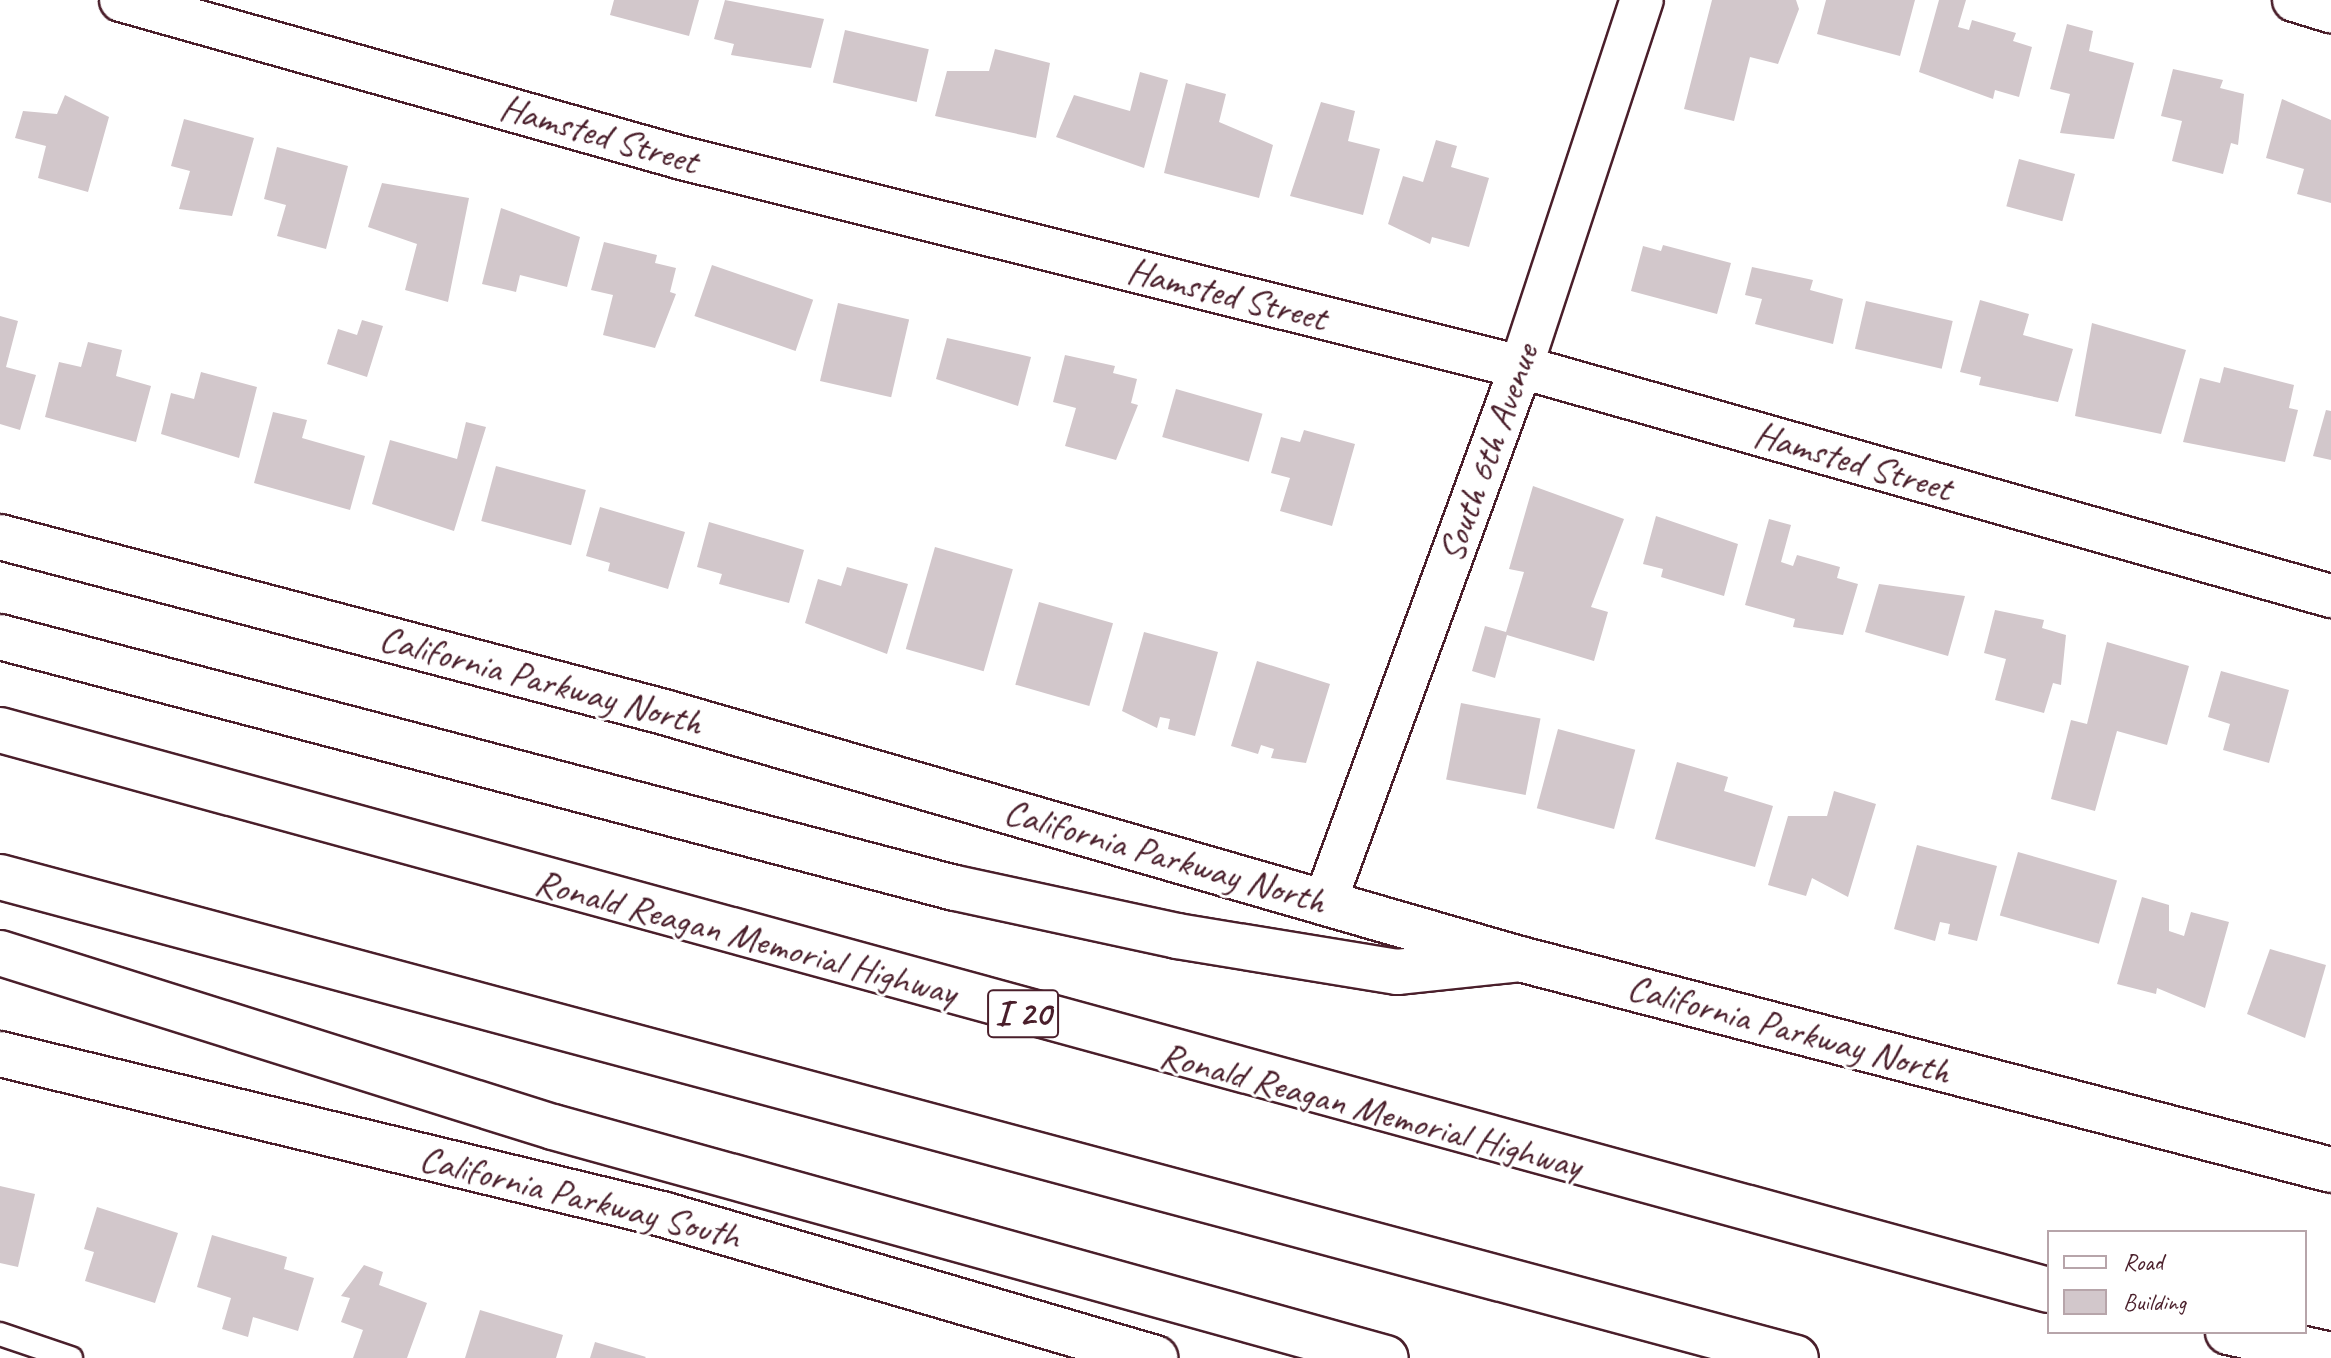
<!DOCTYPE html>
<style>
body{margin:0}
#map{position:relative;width:2331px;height:1358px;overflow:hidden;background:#fff;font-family:Caveat,sans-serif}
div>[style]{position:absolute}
.building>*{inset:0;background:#d2c7cb;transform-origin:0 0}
.roads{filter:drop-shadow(2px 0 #4a1f2b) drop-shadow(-2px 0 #4a1f2b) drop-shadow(0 2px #4a1f2b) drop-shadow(0 -2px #4a1f2b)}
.service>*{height:22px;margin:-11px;padding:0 11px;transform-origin:11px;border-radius:11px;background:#fff}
.minor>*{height:42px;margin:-21px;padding:0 21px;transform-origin:21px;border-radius:21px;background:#fff}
.secondary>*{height:44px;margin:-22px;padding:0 22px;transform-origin:22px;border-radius:22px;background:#fff}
.motorway>*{height:44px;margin:-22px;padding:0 22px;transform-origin:22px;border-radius:22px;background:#fff}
span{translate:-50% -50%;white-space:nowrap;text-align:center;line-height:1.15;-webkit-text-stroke:6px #fff;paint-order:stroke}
.shield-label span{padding:2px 6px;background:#fff;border:2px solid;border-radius:6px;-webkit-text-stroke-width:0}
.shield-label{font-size:36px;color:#4a1f2b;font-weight:700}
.street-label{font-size:38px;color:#4a1f2b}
.legend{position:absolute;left:2047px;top:1230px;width:260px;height:104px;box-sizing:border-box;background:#fff;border:2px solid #b7a5aa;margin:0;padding:10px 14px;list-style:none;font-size:24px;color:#4a1f2b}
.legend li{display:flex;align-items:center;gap:16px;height:40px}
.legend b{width:40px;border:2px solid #b7a5aa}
</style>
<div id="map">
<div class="building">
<i style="clip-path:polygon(614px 0,699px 0,689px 36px,610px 15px)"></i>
<i style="clip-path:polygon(725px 0,824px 19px,811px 68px,731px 55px,734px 44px,714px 39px)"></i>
<i style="clip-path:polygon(1712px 0,1796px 0,1799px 9px,1778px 64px,1750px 57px,1734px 121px,1684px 109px)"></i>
<i style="clip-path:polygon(1826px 0,1915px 0,1900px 56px,1817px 34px)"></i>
<i style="clip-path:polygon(1939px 0,1966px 0,1958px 27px,1969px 30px,1972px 20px,2016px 33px,2013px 41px,2032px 47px,2019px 97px,1995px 90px,1993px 99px,1919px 72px)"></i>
<i style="clip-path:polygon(2067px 24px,2093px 31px,2089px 51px,2134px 63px,2114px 139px,2060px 133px,2070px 94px,2050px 89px)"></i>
<i style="left:845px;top:30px;width:86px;height:54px;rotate:13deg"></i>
<i style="clip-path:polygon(995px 49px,1050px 63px,1036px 138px,935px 116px,947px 71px,989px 71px)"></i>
<i style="clip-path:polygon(2173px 69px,2223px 80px,2220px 88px,2244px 94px,2238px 145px,2231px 143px,2223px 174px,2172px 161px,2182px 121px,2161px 116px)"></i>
<i style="clip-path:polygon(1140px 72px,1168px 80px,1144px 168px,1056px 137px,1074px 95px,1130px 111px)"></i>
<i style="clip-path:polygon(1186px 83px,1226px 94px,1219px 122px,1273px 145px,1259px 198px,1164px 173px)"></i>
<i style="clip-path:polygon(65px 95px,109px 117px,88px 192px,38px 178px,46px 146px,15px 138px,23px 111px,57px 114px)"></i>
<i style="clip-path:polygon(2282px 99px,2331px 120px,2331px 203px,2297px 194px,2304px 169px,2266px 158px)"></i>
<i style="clip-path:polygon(1321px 102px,1355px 111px,1348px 141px,1380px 149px,1363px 215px,1290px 196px)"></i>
<i style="clip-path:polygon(184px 119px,254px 138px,232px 216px,179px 209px,190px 171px,171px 166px)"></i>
<i style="clip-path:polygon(1436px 140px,1457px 146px,1451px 167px,1489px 178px,1469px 247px,1432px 237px,1430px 244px,1388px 224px,1403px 176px,1423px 182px)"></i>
<i style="clip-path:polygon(277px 147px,348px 166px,326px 249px,277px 236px,286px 205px,264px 199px)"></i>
<i style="left:2019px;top:159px;width:58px;height:49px;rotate:15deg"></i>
<i style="clip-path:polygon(382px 183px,469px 198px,448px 302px,405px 290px,417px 244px,368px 227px)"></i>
<i style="clip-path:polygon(501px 208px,580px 237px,567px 287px,520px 275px,516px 292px,482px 284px)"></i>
<i style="clip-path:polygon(604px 242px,657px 255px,655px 263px,676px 268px,670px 292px,676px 294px,655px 348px,603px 335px,613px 295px,591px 290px)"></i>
<i style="clip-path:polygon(1663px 245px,1731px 263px,1717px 314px,1631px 291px,1643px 246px,1661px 251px)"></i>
<i style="left:712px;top:265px;width:107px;height:54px;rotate:19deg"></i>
<i style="clip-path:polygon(1752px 267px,1813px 280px,1810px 290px,1843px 299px,1833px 344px,1755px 324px,1762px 299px,1745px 295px)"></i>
<i style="clip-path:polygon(1980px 300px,2029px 314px,2023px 335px,2073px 349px,2058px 402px,1979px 385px,1981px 377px,1960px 372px)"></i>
<i style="left:1866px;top:301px;width:89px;height:49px;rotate:13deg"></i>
<i style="left:838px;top:303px;width:73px;height:80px;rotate:13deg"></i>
<i style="clip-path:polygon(0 316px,18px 321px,6px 367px,36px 375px,20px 430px,0 424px)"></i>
<i style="clip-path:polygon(362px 320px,383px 326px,367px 377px,327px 364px,338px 329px,357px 335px)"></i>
<i style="clip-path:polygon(2092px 323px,2186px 350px,2161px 434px,2075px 416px)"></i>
<i style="clip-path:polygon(947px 338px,1031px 357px,1018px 406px,936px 379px)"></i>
<i style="clip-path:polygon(88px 342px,122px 350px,116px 376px,151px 386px,136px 442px,45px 417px,59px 362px,81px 367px)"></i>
<i style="clip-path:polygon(1065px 355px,1115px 366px,1113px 373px,1137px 379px,1131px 403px,1138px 405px,1116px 460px,1065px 446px,1076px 408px,1053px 402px)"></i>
<i style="clip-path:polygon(2224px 367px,2294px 385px,2289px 408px,2298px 410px,2285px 462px,2183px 442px,2200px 378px,2220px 383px)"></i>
<i style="clip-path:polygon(201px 372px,257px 387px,239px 458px,161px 434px,171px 393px,194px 399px)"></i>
<i style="left:1176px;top:389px;width:90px;height:50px;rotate:16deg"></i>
<i style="clip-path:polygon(2326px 410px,2331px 411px,2331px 460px,2313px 456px)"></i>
<i style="clip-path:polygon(273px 412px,307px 420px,302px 438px,365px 456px,350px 510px,254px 483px)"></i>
<i style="clip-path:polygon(466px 422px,486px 427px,454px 531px,372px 504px,390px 440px,457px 459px)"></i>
<i style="clip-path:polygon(1304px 430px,1355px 444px,1332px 526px,1280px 511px,1290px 478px,1271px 473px,1281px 437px,1300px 442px)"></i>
<i style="left:496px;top:466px;width:93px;height:57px;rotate:15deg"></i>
<i style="clip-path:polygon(1533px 486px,1624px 519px,1591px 607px,1608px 612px,1594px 661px,1507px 635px,1495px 678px,1472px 671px,1485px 626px,1506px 632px,1524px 572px,1509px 569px)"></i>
<i style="clip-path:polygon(600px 507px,685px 532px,668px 589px,608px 571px,610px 563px,586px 556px)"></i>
<i style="clip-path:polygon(1656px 516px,1738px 544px,1724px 596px,1661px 577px,1663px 569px,1643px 564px)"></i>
<i style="clip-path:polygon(1769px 519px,1791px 525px,1781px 562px,1793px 566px,1797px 555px,1840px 567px,1837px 578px,1858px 584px,1843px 635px,1793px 627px,1795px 619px,1745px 605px)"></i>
<i style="clip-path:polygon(709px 522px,804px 550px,789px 603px,719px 584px,722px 574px,697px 567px)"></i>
<i style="left:935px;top:547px;width:81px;height:106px;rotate:16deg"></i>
<i style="clip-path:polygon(847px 567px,908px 584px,887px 654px,805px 623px,818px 579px,841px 586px)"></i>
<i style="clip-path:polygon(1879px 584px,1965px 596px,1948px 656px,1865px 632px)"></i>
<i style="left:1039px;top:602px;width:77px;height:86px;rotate:16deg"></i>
<i style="clip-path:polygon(1995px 610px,2044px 620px,2042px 628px,2066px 635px,2061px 685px,2053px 683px,2044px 713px,1995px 700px,2006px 659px,1984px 653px)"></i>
<i style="clip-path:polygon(1144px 632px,1218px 652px,1195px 736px,1168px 729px,1170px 719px,1160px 717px,1157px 728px,1122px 711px)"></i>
<i style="clip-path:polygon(2107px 642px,2189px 666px,2167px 745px,2117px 731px,2095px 811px,2051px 799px,2071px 720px,2087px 724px)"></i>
<i style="clip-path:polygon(1257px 661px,1330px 684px,1306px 763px,1271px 758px,1274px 749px,1261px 745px,1258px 754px,1231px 746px)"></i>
<i style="clip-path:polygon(2221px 671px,2289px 690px,2269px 763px,2223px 750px,2230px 724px,2208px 717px)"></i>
<i style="left:1461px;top:703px;width:81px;height:78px;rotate:11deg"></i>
<i style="left:1558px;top:729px;width:80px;height:82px;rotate:15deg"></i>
<i style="clip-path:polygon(1677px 762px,1728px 777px,1724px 791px,1773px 806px,1755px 867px,1655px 839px)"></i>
<i style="clip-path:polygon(1834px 791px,1876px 804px,1848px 897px,1812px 878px,1806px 896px,1768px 885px,1788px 816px,1827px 816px)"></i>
<i style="clip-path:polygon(1917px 845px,1997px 866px,1977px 941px,1948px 934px,1950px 924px,1940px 922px,1935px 941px,1894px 929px)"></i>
<i style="left:2018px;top:852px;width:103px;height:66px;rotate:16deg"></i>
<i style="clip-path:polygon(2142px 897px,2169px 905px,2169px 931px,2184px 936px,2191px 912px,2229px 922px,2205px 1008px,2157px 988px,2156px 994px,2117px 984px)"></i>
<i style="clip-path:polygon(2270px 949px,2326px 965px,2305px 1038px,2247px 1014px)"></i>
<i style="clip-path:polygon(0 1186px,35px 1194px,18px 1267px,0 1263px)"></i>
<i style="clip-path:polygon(97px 1207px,178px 1233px,155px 1303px,85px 1281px,94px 1252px,84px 1249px)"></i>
<i style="clip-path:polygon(212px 1235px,287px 1257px,284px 1269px,314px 1278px,298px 1331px,253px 1317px,248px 1337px,222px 1329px,231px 1298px,197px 1287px)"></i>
<i style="clip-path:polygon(364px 1265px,383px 1272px,379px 1285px,427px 1303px,407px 1358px,353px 1358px,363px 1330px,341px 1322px,350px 1298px,341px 1296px)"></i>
<i style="clip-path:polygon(480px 1310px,563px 1335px,556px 1358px,465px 1358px)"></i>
<i style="clip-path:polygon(595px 1342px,646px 1357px,645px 1358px,590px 1358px)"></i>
</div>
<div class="roads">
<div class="service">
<i style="left:0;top:1334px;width:75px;rotate:18.7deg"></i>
</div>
<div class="minor">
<i style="left:121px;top:0;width:583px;rotate:15.73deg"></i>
<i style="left:682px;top:158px;width:865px;rotate:13.99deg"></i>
<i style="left:1521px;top:367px;width:842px;rotate:15.79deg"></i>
<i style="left:2294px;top:0;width:39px;rotate:17deg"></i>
<i style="left:1325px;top:902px;width:570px;rotate:-69.88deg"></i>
<i style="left:1521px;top:367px;width:386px;rotate:-71.8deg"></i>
</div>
<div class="secondary">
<i style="left:0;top:537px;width:687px;rotate:14.76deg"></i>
<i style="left:664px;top:712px;width:891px;rotate:16.1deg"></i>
<i style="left:1520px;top:959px;width:838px;rotate:14.58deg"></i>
<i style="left:0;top:1054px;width:681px;rotate:13.59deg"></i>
<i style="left:662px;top:1214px;width:514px;rotate:16.28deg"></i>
</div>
<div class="motorway">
<i style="left:0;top:637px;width:987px;rotate:14.73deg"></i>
<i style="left:955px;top:888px;width:227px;rotate:12.2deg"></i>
<i style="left:1177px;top:936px;width:223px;rotate:9.3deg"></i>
<i style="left:1397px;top:972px;width:124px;rotate:-6deg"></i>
<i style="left:0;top:730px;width:2124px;rotate:15.29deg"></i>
<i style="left:0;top:877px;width:1859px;rotate:14.99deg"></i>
<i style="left:0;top:953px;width:580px;rotate:17.47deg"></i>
<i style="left:553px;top:1127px;width:864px;rotate:15.5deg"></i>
<i style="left:2228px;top:1332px;width:106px;rotate:12.6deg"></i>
</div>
</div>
<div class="shield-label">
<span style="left:1023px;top:1014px">I 20</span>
</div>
<div class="street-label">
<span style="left:599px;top:134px;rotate:16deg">Hamsted Street</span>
<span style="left:1227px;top:294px;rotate:14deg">Hamsted Street</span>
<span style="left:1488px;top:453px;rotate:-70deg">South 6th Avenue</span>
<span style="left:1853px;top:461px;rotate:16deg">Hamsted Street</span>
<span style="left:541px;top:680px;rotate:15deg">California Parkway North</span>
<span style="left:1165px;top:856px;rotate:16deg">California Parkway North</span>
<span style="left:746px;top:937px;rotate:15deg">Ronald Reagan Memorial Highway</span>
<span style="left:1789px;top:1029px;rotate:15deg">California Parkway North</span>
<span style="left:1371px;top:1110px;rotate:15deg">Ronald Reagan Memorial Highway</span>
<span style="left:580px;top:1197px;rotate:14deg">California Parkway South</span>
</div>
<ul class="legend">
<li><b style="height:10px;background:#fff"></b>Road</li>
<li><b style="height:22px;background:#d2c7cb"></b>Building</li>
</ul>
</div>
